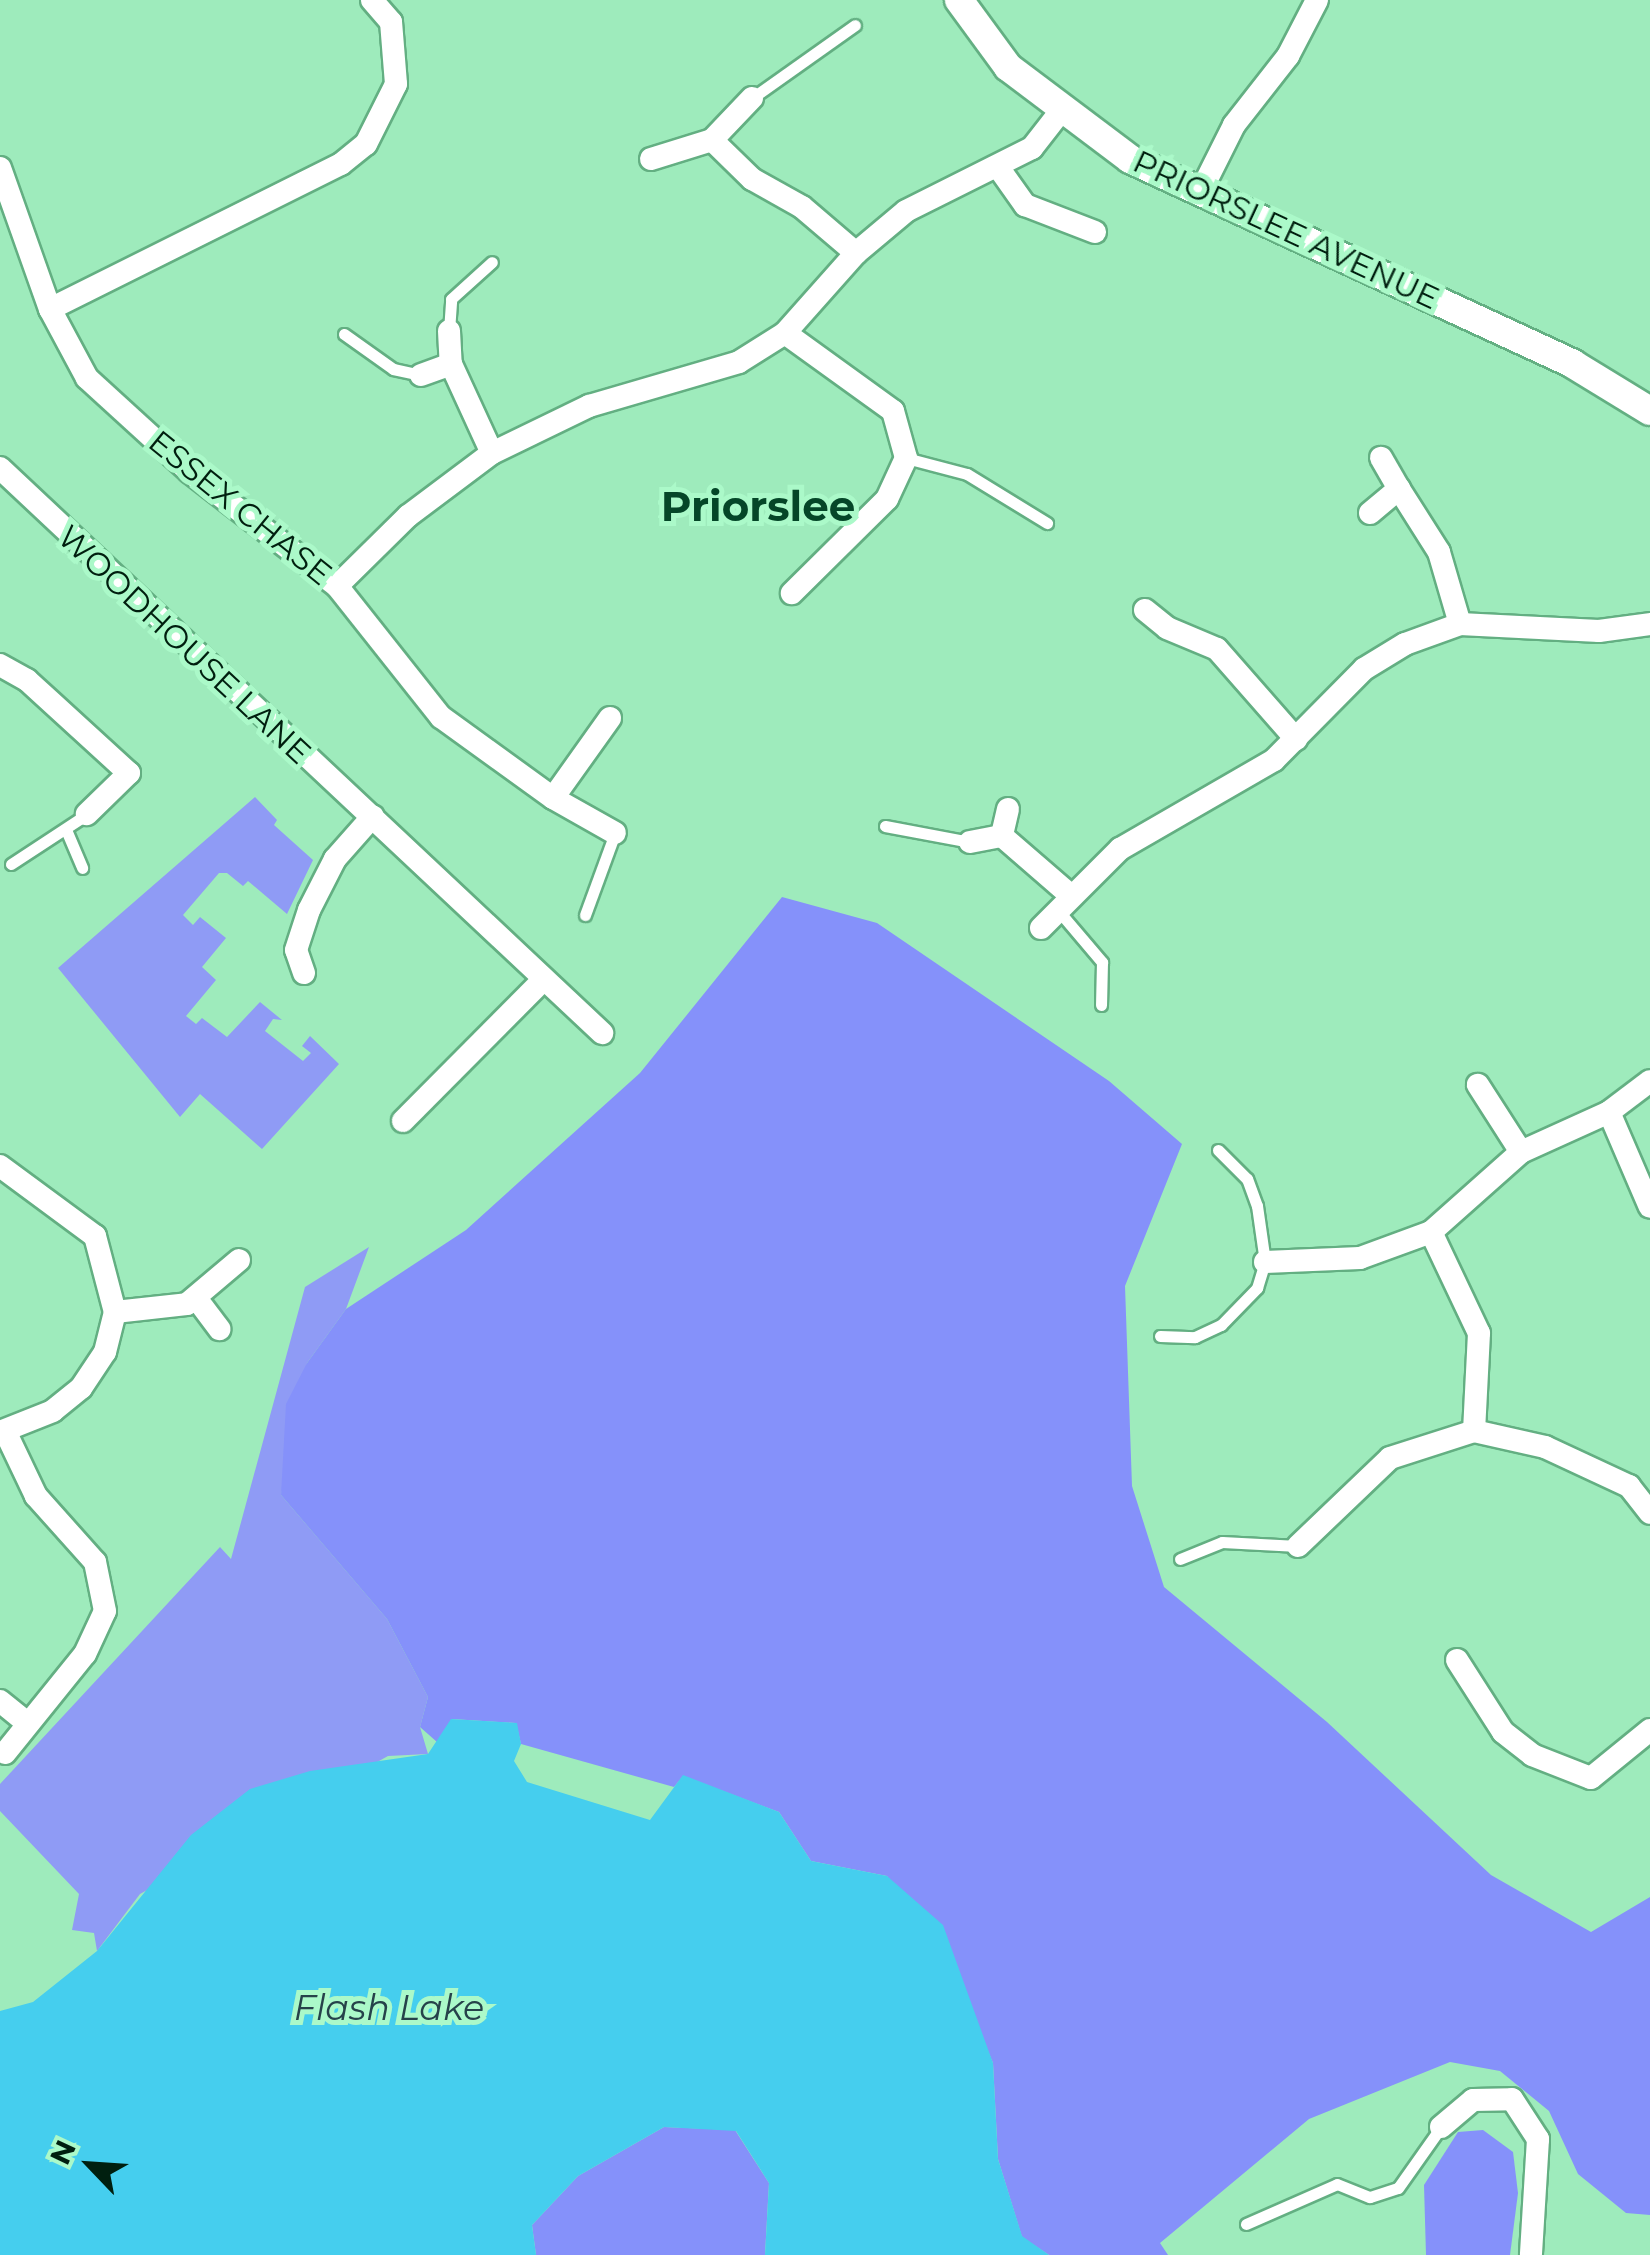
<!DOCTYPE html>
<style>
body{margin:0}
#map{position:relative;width:1650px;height:2255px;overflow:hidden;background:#9eebbc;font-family:Montserrat,sans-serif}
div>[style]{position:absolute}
.green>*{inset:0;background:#8f9bf5}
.forest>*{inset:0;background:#8591fa}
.water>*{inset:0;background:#45ceee}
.roads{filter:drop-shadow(2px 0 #63af82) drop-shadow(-2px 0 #63af82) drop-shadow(0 2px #63af82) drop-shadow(0 -2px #63af82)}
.service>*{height:11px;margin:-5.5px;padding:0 5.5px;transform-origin:5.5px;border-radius:5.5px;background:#fff}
.minor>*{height:22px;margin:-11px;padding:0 11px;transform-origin:11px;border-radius:11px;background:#fff}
.tertiary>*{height:28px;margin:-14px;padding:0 14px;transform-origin:14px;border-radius:14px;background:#fff}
span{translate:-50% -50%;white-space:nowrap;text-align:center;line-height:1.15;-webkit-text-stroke:10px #abf9c9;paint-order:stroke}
.street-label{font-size:32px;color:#001f0f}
.water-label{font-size:35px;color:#26424a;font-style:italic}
.district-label{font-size:42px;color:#054628;font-weight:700}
.north{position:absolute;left:40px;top:2115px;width:100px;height:100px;-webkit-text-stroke:8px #abf9c9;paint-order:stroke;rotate:295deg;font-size:28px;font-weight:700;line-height:40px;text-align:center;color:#001f0f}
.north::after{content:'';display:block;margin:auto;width:35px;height:45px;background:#001f0f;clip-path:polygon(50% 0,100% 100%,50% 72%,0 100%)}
</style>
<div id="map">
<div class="green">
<i style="clip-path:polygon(255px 797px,277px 820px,274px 825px,313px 860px,287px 914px,248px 881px,243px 886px,227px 873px,219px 873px,183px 915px,193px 925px,200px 917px,226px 938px,202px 967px,216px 980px,186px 1016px,196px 1024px,202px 1018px,227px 1037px,260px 1002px,282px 1020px,273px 1019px,265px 1031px,303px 1061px,311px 1053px,302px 1046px,310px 1036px,339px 1064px,262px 1149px,200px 1094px,180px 1117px,58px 968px)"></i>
<i style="clip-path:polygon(369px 1247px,346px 1309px,307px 1363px,281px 1495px,387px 1619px,428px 1697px,420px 1727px,428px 1754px,388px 1756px,140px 1894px,97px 1951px,94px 1933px,72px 1930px,79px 1894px,0 1811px,0 1784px,220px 1547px,231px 1559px,305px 1287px)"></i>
</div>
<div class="forest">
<i style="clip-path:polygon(782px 897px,877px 923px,1109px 1081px,1182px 1144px,1125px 1286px,1132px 1486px,1164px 1587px,1327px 1722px,1491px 1875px,1591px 1932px,1650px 1897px,1650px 2215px,1626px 2213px,1578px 2174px,1549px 2111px,1500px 2071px,1450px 2062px,1309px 2119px,1160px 2243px,1168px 2255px,1049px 2255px,1022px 2237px,998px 2159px,993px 2063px,968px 2004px,887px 1876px,811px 1861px,779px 1812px,683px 1776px,674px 1787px,521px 1744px,516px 1723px,452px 1719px,437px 1742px,420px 1727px,428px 1697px,387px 1619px,281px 1495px,286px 1404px,307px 1363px,346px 1309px,466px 1230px,640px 1073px)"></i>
<i style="clip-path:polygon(664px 2127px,735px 2130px,769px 2183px,765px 2255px,536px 2255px,532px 2225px,578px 2176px)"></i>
<i style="clip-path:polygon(1483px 2130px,1513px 2152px,1518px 2193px,1510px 2255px,1426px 2255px,1424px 2185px,1458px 2132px)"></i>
</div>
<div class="water">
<i style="clip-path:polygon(451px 1719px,517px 1723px,521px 1744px,514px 1761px,527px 1782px,650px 1820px,683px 1775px,779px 1812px,811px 1861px,887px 1876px,943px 1925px,993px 2063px,998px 2159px,1022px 2236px,1049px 2255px,765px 2255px,769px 2183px,736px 2131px,664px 2127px,578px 2176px,532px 2225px,536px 2255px,0 2255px,0 2011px,33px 2002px,97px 1951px,191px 1835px,250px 1789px,310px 1771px,428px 1754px)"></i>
</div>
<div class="roads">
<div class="service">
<i style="left:752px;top:98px;width:126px;rotate:-35.3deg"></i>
<i style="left:449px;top:331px;width:32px;rotate:-86deg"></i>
<i style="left:451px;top:299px;width:55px;rotate:-42.1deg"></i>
<i style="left:344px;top:334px;width:60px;rotate:35.5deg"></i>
<i style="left:393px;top:369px;width:29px;rotate:12deg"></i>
<i style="left:906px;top:458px;width:63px;rotate:14.7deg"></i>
<i style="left:967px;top:474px;width:94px;rotate:31.5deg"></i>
<i style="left:885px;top:826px;width:86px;rotate:10.7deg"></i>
<i style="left:67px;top:832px;width:39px;rotate:67deg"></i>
<i style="left:11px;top:864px;width:91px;rotate:-33.3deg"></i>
<i style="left:1057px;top:909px;width:70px;rotate:49.7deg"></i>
<i style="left:1102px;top:962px;width:43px;rotate:91.3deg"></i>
<i style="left:585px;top:915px;width:87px;rotate:-69.9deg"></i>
<i style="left:1160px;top:1336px;width:35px;rotate:2deg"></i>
<i style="left:1195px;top:1337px;width:29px;rotate:-25deg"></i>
<i style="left:1221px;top:1325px;width:52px;rotate:-45.8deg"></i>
<i style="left:1257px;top:1288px;width:27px;rotate:-73deg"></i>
<i style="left:1265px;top:1262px;width:57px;rotate:-98.1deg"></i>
<i style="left:1257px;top:1206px;width:29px;rotate:-110deg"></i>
<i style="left:1247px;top:1179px;width:41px;rotate:-135deg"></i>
<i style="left:1180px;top:1559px;width:45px;rotate:-22deg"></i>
<i style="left:1222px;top:1542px;width:76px;rotate:3deg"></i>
<i style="left:1246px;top:2224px;width:99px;rotate:-23.7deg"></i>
<i style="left:1337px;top:2184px;width:35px;rotate:22deg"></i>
<i style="left:1370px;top:2197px;width:29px;rotate:-18deg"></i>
<i style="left:1398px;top:2188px;width:75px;rotate:-54.8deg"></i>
</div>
<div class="minor">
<i style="left:712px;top:140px;width:56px;rotate:44.3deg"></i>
<i style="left:752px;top:179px;width:57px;rotate:29.2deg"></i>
<i style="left:802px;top:207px;width:71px;rotate:40.4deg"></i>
<i style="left:651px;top:159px;width:64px;rotate:-17.3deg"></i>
<i style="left:712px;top:140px;width:58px;rotate:-46.4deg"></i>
<i style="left:998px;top:167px;width:47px;rotate:54.6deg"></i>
<i style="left:1025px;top:205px;width:75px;rotate:21.1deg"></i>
<i style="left:0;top:168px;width:150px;rotate:70.5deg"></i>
<i style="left:50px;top:309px;width:78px;rotate:61.8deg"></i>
<i style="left:87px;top:378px;width:139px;rotate:42.4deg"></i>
<i style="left:190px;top:472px;width:186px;rotate:37.8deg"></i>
<i style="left:337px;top:586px;width:167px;rotate:51.6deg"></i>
<i style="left:441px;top:717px;width:138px;rotate:35.9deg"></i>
<i style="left:1201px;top:191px;width:74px;rotate:-63.4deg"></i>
<i style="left:1234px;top:125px;width:88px;rotate:-52deg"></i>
<i style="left:1288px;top:56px;width:63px;rotate:-62.6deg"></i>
<i style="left:50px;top:309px;width:325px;rotate:-26.5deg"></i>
<i style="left:341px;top:164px;width:32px;rotate:-39deg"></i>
<i style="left:366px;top:144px;width:67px;rotate:-63.4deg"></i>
<i style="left:396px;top:84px;width:62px;rotate:-94.6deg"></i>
<i style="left:391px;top:22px;width:29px;rotate:-131deg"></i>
<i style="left:449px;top:331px;width:33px;rotate:87deg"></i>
<i style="left:785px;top:333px;width:133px;rotate:35.8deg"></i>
<i style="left:893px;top:411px;width:49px;rotate:74.5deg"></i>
<i style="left:906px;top:458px;width:45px;rotate:114.9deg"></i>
<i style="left:887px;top:499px;width:134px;rotate:135.3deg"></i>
<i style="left:421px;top:375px;width:32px;rotate:-20deg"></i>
<i style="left:451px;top:364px;width:98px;rotate:65.3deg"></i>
<i style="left:0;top:468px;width:826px;rotate:43.18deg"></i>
<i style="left:1370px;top:513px;width:38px;rotate:-40deg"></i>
<i style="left:1399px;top:489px;width:36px;rotate:-120deg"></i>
<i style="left:337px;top:586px;width:100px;rotate:-44.6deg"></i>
<i style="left:408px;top:516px;width:105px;rotate:-36.9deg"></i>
<i style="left:492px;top:453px;width:108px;rotate:-25.9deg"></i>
<i style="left:589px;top:406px;width:156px;rotate:-16.3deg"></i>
<i style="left:739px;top:362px;width:54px;rotate:-32.2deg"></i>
<i style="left:785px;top:333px;width:107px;rotate:-48.4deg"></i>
<i style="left:856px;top:253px;width:65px;rotate:-40deg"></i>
<i style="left:906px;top:211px;width:141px;rotate:-26.6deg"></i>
<i style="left:1032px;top:148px;width:46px;rotate:-52.1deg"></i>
<i style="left:1145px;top:610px;width:28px;rotate:39deg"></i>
<i style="left:1167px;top:628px;width:54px;rotate:22.8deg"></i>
<i style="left:1217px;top:649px;width:120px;rotate:48.7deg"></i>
<i style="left:1460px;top:624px;width:139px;rotate:2.9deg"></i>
<i style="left:1599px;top:631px;width:51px;rotate:-7.8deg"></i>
<i style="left:0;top:665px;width:31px;rotate:29deg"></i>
<i style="left:27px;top:680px;width:138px;rotate:42.4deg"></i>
<i style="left:129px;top:773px;width:59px;rotate:135.7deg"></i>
<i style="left:610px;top:718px;width:98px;rotate:125.5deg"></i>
<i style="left:553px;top:798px;width:71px;rotate:29.4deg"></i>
<i style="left:1008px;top:809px;width:28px;rotate:103deg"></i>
<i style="left:1002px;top:836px;width:90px;rotate:40.9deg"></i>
<i style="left:970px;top:842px;width:33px;rotate:-11deg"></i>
<i style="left:1041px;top:928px;width:112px;rotate:-45deg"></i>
<i style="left:1120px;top:849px;width:178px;rotate:-30deg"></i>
<i style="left:1274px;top:760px;width:128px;rotate:-45.3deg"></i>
<i style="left:1364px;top:669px;width:48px;rotate:-31.4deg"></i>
<i style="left:1405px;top:644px;width:59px;rotate:-20deg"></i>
<i style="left:1460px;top:624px;width:75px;rotate:-106.3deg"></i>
<i style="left:1439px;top:552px;width:75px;rotate:-122.4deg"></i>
<i style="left:304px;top:973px;width:24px;rotate:-109deg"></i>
<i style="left:296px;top:950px;width:42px;rotate:-72deg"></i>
<i style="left:309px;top:910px;width:57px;rotate:-63deg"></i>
<i style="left:335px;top:859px;width:57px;rotate:-48.5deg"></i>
<i style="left:1609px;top:1112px;width:51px;rotate:-37.1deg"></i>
<i style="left:403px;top:1121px;width:200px;rotate:-45.2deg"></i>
<i style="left:1521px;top:1152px;width:97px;rotate:-24.4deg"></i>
<i style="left:1609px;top:1112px;width:103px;rotate:66.7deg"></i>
<i style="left:0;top:1166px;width:118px;rotate:36.4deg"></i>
<i style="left:95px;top:1236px;width:79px;rotate:75.3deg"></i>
<i style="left:115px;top:1312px;width:41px;rotate:104deg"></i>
<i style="left:105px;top:1352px;width:43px;rotate:123.7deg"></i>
<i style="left:81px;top:1388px;width:36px;rotate:141deg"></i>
<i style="left:53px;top:1411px;width:57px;rotate:158.4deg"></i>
<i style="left:1431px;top:1232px;width:112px;rotate:64.6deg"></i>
<i style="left:1479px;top:1333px;width:98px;rotate:92.9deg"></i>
<i style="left:1265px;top:1262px;width:95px;rotate:-2.4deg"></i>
<i style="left:1360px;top:1258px;width:76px;rotate:-20.1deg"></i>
<i style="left:1431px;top:1232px;width:120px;rotate:-41.6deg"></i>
<i style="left:1521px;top:1152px;width:80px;rotate:-122.7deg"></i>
<i style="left:196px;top:1298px;width:39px;rotate:53deg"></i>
<i style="left:115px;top:1312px;width:72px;rotate:-6.3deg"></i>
<i style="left:187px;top:1304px;width:68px;rotate:-40.2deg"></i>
<i style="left:1298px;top:1546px;width:127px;rotate:-43.7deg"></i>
<i style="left:1390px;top:1458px;width:88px;rotate:-17.8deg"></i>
<i style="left:1474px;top:1431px;width:73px;rotate:12.7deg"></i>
<i style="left:1545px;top:1447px;width:93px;rotate:24.9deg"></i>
<i style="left:1629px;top:1486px;width:34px;rotate:52deg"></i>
<i style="left:1457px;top:1660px;width:85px;rotate:57.4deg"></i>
<i style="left:1503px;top:1732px;width:37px;rotate:38deg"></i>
<i style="left:1532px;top:1755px;width:63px;rotate:21.3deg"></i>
<i style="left:1591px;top:1778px;width:76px;rotate:-39.1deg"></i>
<i style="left:0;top:1701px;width:36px;rotate:39deg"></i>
<i style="left:5px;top:1753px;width:127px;rotate:-51.1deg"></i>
<i style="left:85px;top:1654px;width:47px;rotate:-65.1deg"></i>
<i style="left:105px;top:1611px;width:50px;rotate:-101.5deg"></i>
<i style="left:95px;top:1562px;width:89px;rotate:-131.8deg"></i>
<i style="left:36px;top:1496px;width:72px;rotate:-115.5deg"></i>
<i style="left:1441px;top:2127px;width:42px;rotate:-40.2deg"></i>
<i style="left:1473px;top:2100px;width:39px;rotate:-1deg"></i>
<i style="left:1512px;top:2099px;width:48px;rotate:57deg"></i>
<i style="left:1538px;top:2139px;width:116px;rotate:93.5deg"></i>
</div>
<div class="tertiary">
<i style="left:959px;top:0;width:83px;rotate:53.8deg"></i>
<i style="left:1008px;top:67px;width:153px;rotate:37deg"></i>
<i style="left:1130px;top:159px;width:488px;rotate:24.8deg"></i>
<i style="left:1573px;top:364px;width:90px;rotate:31.4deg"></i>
</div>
</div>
<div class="street-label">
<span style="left:1286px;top:230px;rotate:25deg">PRIORSLEE AVENUE</span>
<span style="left:240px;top:508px;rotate:39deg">ESSEX CHASE</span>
<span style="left:184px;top:645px;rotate:43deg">WOODHOUSE LANE</span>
</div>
<div class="water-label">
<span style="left:389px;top:2008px">Flash Lake</span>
</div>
<div class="district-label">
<span style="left:758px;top:506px">Priorslee</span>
</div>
<div class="north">N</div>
</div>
